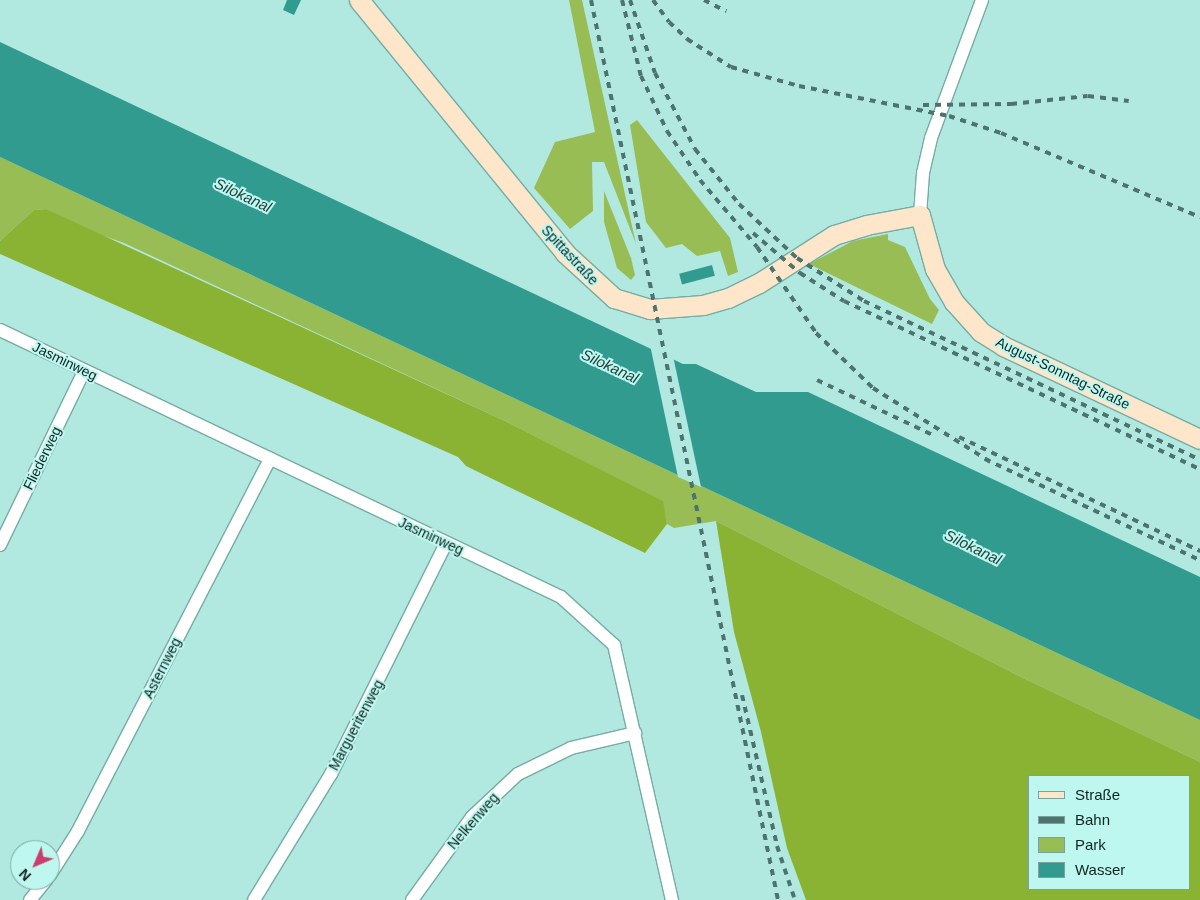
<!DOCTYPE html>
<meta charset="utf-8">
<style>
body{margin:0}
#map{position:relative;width:1200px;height:900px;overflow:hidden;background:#b1e9e1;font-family:Arial,sans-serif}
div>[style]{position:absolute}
.green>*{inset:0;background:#98bd54}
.forest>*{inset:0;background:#8ab334}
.water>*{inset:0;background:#329b90;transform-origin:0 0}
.pier>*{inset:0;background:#b1e9e1}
.roads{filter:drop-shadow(1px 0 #75aca5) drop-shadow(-1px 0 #75aca5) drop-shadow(0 1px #75aca5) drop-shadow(0 -1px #75aca5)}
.street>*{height:12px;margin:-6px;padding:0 6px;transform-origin:6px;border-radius:6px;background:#fff}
.secondary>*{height:19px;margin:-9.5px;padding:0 9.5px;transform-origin:9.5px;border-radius:9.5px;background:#fee6ca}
.rail>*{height:4px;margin-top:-2px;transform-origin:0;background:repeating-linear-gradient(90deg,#4e726d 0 6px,transparent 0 12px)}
span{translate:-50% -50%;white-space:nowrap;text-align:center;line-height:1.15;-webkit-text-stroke:4px #bef7ef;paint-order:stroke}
.street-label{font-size:14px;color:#0e2522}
.water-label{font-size:15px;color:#21403c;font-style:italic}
.legend{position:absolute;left:1028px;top:775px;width:162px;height:115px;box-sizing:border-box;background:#bef7ef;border:1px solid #78a39d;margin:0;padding:6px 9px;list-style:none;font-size:15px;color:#0e2522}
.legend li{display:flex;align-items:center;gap:10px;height:25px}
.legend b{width:25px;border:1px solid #78a39d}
.north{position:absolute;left:10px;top:840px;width:50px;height:50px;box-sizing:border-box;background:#bef7ef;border:1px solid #78a39d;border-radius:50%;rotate:225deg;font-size:14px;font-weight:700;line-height:20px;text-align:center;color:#0e2522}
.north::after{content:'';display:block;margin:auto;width:18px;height:22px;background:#cb3d6a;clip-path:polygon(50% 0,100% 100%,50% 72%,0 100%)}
</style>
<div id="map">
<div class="green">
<i style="clip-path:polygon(569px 0,582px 0,636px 244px,604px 162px,592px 162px,593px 211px,570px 229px,534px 188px,555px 142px,595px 132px)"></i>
<i style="clip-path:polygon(637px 120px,730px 238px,738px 272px,728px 276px,720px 251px,697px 256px,682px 244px,666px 248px,646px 222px,630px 125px)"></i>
<i style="clip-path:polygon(0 157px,1200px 720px,1200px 762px,1023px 678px,716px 521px,674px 528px,667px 524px,662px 501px,505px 421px,124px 243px,84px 229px,46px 209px,34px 210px,0 241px)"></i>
<i style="clip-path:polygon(604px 191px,631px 258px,635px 275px,631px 280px,617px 268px,604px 222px)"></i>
<i style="clip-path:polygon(888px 234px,888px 240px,905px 247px,930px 299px,939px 310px,932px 324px,809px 264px,853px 241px)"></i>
</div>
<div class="forest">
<i style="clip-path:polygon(46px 209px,505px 421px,663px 501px,667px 524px,645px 553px,466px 466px,458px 457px,0 254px,0 241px,34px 210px)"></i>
<i style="clip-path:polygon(evenodd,716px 521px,1023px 678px,1200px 762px,1200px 900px,806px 900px,787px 848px,761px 732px,734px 632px,716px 521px,1029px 776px,1189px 776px,1189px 889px,1029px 889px,1029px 776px)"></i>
</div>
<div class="water">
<i style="clip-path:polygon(287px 0,301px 0,294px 15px,283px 10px)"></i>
<i style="clip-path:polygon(0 42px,683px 364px,696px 364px,756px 392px,808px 392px,1200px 577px,1200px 720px,0 157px)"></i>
<i style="left:712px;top:265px;width:11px;height:34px;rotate:75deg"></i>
</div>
<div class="pier">
<i style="clip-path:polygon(650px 345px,673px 356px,701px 487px,678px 477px)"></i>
</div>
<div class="roads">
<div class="street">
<i style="left:920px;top:215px;width:42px;rotate:-85.9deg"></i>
<i style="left:923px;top:173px;width:36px;rotate:-77deg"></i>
<i style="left:931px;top:138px;width:147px;rotate:-69.7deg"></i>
<i style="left:0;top:330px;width:621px;rotate:25.45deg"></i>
<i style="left:561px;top:597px;width:72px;rotate:42.2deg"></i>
<i style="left:614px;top:645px;width:262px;rotate:77.2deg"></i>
<i style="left:0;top:545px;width:193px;rotate:-64.2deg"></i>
<i style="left:50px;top:875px;width:52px;rotate:-57.5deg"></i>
<i style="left:78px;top:831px;width:419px;rotate:-62.7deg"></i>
<i style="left:30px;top:900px;width:26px;rotate:-51deg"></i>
<i style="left:254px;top:900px;width:148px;rotate:-58.6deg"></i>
<i style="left:331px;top:774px;width:258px;rotate:-63.5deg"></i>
<i style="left:412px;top:900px;width:102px;rotate:-54.1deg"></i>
<i style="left:472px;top:817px;width:63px;rotate:-43.1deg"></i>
<i style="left:518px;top:774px;width:59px;rotate:-26.1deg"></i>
<i style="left:571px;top:748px;width:66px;rotate:-13.2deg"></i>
</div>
<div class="secondary">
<i style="left:359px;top:0;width:326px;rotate:50.8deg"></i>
<i style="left:565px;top:253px;width:67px;rotate:42.6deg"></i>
<i style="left:614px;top:298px;width:38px;rotate:17deg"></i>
<i style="left:650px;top:309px;width:53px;rotate:-4.3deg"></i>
<i style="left:703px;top:305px;width:26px;rotate:-16deg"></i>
<i style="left:728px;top:298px;width:34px;rotate:-26deg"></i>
<i style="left:759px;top:283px;width:89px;rotate:-32.6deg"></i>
<i style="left:834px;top:235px;width:34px;rotate:-17deg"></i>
<i style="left:866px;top:225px;width:55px;rotate:-10.5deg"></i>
<i style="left:920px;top:215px;width:56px;rotate:74.5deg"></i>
<i style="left:935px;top:269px;width:38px;rotate:60deg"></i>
<i style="left:954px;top:302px;width:40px;rotate:48deg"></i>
<i style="left:981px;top:332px;width:26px;rotate:32deg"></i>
<i style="left:1003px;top:346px;width:218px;rotate:25.3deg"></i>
</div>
</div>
<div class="rail">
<i style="left:591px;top:0;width:919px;rotate:78.26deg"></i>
<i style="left:622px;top:0;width:78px;rotate:76deg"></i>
<i style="left:641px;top:76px;width:61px;rotate:64.7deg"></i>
<i style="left:667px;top:131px;width:59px;rotate:56deg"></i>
<i style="left:700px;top:180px;width:88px;rotate:49.6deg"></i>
<i style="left:757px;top:247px;width:104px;rotate:55.5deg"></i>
<i style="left:816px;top:333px;width:79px;rotate:44deg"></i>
<i style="left:873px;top:388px;width:141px;rotate:32.2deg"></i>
<i style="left:630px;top:0;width:77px;rotate:71.1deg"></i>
<i style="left:655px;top:73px;width:86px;rotate:62.2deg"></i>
<i style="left:695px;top:149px;width:70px;rotate:51.3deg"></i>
<i style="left:739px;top:204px;width:79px;rotate:43deg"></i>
<i style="left:797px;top:258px;width:80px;rotate:32.7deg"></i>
<i style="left:864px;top:301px;width:372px;rotate:25.3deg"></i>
<i style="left:653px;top:0;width:27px;rotate:54deg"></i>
<i style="left:669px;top:22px;width:25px;rotate:43deg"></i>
<i style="left:687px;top:39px;width:52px;rotate:32.5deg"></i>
<i style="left:731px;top:67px;width:71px;rotate:15.6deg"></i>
<i style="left:799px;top:86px;width:153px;rotate:11.3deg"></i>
<i style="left:949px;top:116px;width:55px;rotate:18.1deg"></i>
<i style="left:1001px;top:133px;width:216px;rotate:22.9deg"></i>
<i style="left:704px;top:0;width:25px;rotate:27deg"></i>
<i style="left:923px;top:105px;width:88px;rotate:-0.7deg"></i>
<i style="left:1011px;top:104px;width:77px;rotate:-5.9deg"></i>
<i style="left:1088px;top:96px;width:41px;rotate:7deg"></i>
<i style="left:753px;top:233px;width:62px;rotate:40.4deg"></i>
<i style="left:800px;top:273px;width:52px;rotate:32.5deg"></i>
<i style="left:844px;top:301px;width:394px;rotate:25.3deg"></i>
<i style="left:817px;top:380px;width:131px;rotate:25.4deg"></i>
<i style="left:959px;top:437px;width:267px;rotate:25.3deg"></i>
<i style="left:985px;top:459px;width:238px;rotate:25.2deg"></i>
<i style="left:742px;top:695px;width:155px;rotate:76.9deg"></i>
<i style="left:777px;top:846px;width:57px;rotate:71.6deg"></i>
</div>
<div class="street-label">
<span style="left:570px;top:255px;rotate:47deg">Spittastraße</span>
<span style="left:65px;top:361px;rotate:26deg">Jasminweg</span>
<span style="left:1063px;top:373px;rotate:26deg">August-Sonntag-Straße</span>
<span style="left:42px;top:458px;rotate:-64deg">Fliederweg</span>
<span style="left:431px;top:536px;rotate:25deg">Jasminweg</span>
<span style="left:162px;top:668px;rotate:-63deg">Asternweg</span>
<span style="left:356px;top:725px;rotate:-62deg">Margueritenweg</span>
<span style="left:473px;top:821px;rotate:-49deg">Nelkenweg</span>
</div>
<div class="water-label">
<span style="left:243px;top:195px;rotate:25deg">Silokanal</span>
<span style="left:610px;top:366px;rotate:25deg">Silokanal</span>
<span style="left:973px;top:547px;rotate:26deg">Silokanal</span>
</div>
<ul class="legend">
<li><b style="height:6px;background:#fee6ca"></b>Straße</li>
<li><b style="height:6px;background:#4e726d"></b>Bahn</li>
<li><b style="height:14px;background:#98bd54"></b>Park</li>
<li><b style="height:14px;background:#329b90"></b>Wasser</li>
</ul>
<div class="north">N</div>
</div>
